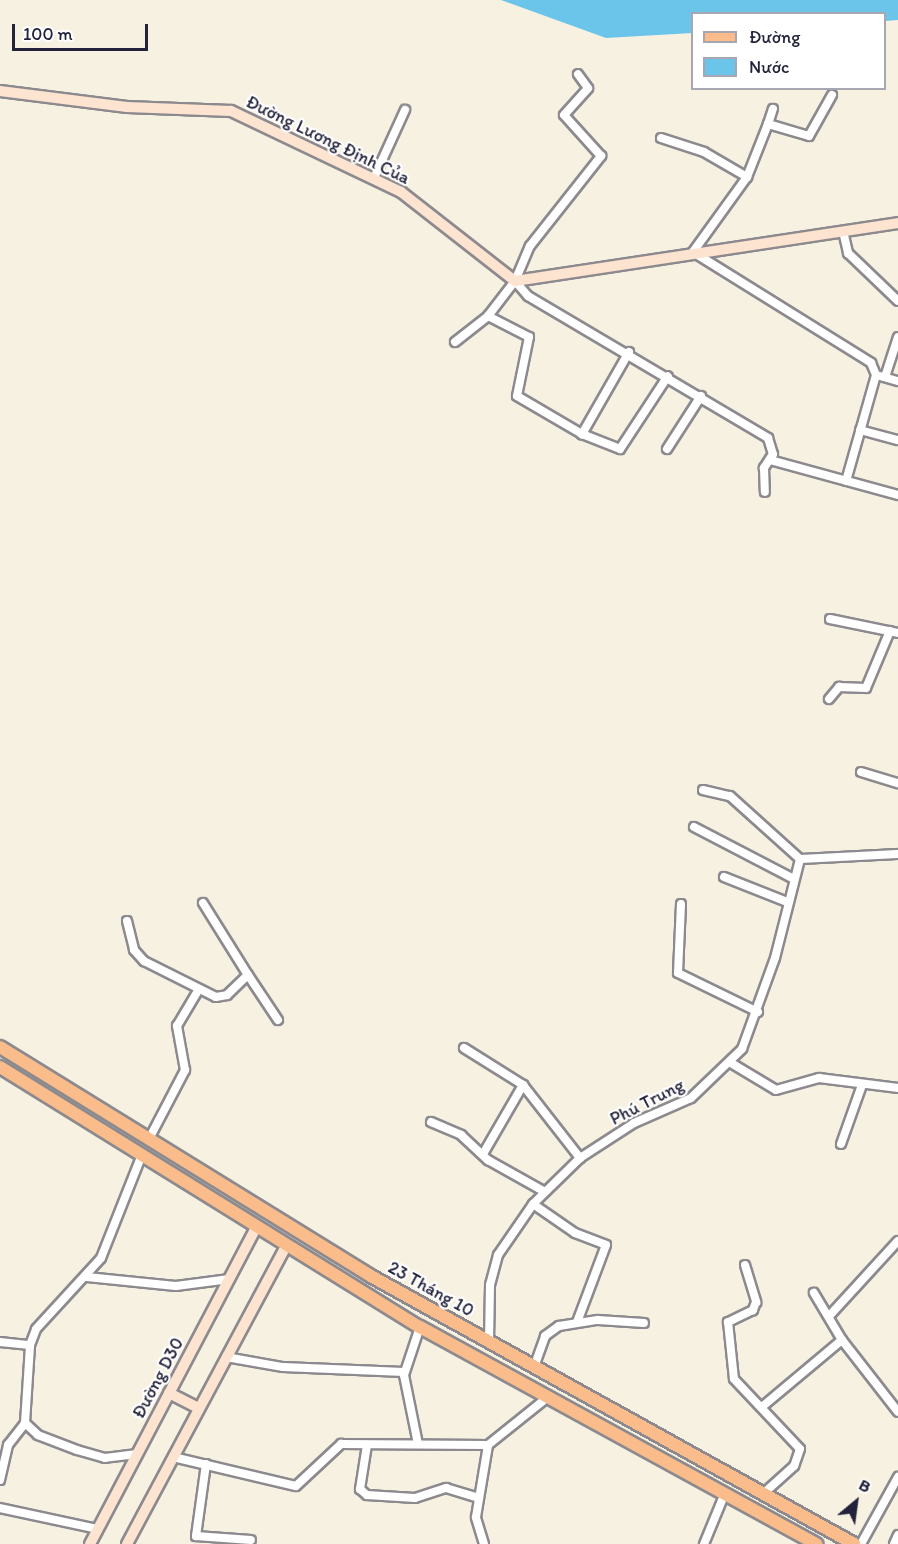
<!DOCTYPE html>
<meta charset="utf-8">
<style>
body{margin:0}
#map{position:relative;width:898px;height:1544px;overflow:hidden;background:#f7f1e2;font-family:Itim,sans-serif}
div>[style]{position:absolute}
.water>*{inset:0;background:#6bc4e9}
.roads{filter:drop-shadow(2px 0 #8c8a8e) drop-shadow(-2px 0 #8c8a8e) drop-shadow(0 2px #8c8a8e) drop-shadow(0 -2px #8c8a8e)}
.street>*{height:8px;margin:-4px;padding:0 4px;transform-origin:4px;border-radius:4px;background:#fff}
.secondary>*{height:10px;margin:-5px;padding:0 5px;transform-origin:5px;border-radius:5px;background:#fde4d0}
.primary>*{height:12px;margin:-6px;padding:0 6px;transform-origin:6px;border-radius:6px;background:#f9bc8a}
span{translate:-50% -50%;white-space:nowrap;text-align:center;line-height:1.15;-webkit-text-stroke:4.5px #fff;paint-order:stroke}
.street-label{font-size:18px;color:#22223b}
.legend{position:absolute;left:691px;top:12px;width:195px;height:78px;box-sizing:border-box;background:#fff;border:2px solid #a7a7b1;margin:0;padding:8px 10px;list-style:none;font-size:18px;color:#22223b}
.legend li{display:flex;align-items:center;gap:12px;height:30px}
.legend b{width:30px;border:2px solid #a7a7b1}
.north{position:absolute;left:826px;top:1472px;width:60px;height:60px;-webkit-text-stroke:4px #fff;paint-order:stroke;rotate:29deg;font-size:16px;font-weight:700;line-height:24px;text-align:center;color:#22223b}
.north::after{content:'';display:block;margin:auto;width:21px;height:27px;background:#22223b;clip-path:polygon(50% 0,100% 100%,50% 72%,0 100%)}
.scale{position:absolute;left:12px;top:24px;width:136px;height:27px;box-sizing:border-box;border:3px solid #22223b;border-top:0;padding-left:8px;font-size:18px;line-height:21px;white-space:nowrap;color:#22223b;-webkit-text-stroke:4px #fff;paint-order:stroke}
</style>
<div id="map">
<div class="water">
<i style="clip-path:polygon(501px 0,898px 0,898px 20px,885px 21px,884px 14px,692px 14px,692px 33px,606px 38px)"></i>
</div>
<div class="roads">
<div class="street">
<i style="left:832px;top:95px;width:47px;rotate:119.3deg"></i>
<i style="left:809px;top:136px;width:43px;rotate:-163.7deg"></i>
<i style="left:768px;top:124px;width:57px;rotate:111.6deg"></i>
<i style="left:747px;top:177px;width:92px;rotate:125.8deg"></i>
<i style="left:693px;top:252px;width:210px;rotate:31.9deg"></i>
<i style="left:871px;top:363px;width:13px;rotate:67deg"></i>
<i style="left:876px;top:375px;width:110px;rotate:105.8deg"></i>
<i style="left:768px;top:124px;width:16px;rotate:-72deg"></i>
<i style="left:661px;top:138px;width:45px;rotate:18deg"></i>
<i style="left:704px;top:152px;width:50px;rotate:30.2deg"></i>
<i style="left:374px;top:178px;width:75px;rotate:-65.5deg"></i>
<i style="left:843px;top:231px;width:23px;rotate:77deg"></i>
<i style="left:848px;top:253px;width:69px;rotate:43.8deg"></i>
<i style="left:515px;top:281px;width:20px;rotate:49deg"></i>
<i style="left:528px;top:296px;width:279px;rotate:30.6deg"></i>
<i style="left:768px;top:438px;width:17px;rotate:73deg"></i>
<i style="left:773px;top:454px;width:17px;rotate:123deg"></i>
<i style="left:764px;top:468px;width:24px;rotate:88deg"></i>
<i style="left:488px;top:316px;width:46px;rotate:27.1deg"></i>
<i style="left:529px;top:337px;width:60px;rotate:101.5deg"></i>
<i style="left:517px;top:396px;width:75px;rotate:30.3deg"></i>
<i style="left:455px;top:342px;width:42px;rotate:-38.2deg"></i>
<i style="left:488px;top:316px;width:44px;rotate:-52.4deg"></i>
<i style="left:515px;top:281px;width:38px;rotate:-67deg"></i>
<i style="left:530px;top:246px;width:115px;rotate:-51.7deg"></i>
<i style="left:601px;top:156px;width:55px;rotate:-132.1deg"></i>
<i style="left:564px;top:115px;width:36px;rotate:-48deg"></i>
<i style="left:588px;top:88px;width:17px;rotate:-126deg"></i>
<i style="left:629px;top:352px;width:95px;rotate:119.8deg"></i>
<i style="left:582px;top:434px;width:41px;rotate:21.5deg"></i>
<i style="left:620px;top:449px;width:87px;rotate:-56.7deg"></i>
<i style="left:880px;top:376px;width:19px;rotate:16deg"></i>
<i style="left:885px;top:377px;width:42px;rotate:-72deg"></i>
<i style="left:860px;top:430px;width:39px;rotate:15deg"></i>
<i style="left:667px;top:449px;width:63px;rotate:-57.3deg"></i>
<i style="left:770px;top:460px;width:133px;rotate:15.3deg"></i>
<i style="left:830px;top:619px;width:69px;rotate:11.6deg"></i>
<i style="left:829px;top:699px;width:16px;rotate:-50deg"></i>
<i style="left:839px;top:687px;width:27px;rotate:2deg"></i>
<i style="left:866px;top:688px;width:62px;rotate:-67.2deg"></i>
<i style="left:861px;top:772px;width:39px;rotate:17deg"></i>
<i style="left:703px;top:790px;width:28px;rotate:13deg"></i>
<i style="left:730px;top:796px;width:94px;rotate:42deg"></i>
<i style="left:694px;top:827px;width:110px;rotate:27.5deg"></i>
<i style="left:724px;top:877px;width:68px;rotate:21.6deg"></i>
<i style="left:203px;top:903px;width:85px;rotate:58deg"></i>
<i style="left:681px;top:904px;width:69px;rotate:92.5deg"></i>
<i style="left:678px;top:973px;width:89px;rotate:26deg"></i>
<i style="left:127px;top:921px;width:30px;rotate:76deg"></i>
<i style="left:134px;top:950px;width:15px;rotate:48deg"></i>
<i style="left:144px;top:961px;width:80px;rotate:26.6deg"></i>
<i style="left:216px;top:997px;width:11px;rotate:-10deg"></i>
<i style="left:227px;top:995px;width:29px;rotate:-44deg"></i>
<i style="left:248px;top:975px;width:54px;rotate:56.3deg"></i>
<i style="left:464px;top:1048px;width:70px;rotate:32.1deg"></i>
<i style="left:523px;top:1085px;width:93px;rotate:52deg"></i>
<i style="left:731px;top:1063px;width:52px;rotate:31deg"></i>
<i style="left:776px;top:1090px;width:45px;rotate:-15.6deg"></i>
<i style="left:819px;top:1078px;width:80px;rotate:7.2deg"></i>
<i style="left:431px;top:1122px;width:33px;rotate:23deg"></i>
<i style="left:461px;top:1135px;width:37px;rotate:43deg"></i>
<i style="left:488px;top:1160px;width:65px;rotate:29.3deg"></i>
<i style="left:149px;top:1139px;width:78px;rotate:-62.4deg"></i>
<i style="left:185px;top:1070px;width:45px;rotate:-100.3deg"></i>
<i style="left:177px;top:1026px;width:43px;rotate:-59.3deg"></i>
<i style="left:841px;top:1144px;width:63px;rotate:-70.4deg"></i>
<i style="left:483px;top:1154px;width:80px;rotate:-59.9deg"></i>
<i style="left:533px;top:1204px;width:51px;rotate:34.6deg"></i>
<i style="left:575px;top:1233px;width:33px;rotate:21deg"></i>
<i style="left:606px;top:1245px;width:82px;rotate:110.6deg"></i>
<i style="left:745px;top:1265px;width:39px;rotate:73deg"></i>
<i style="left:756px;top:1302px;width:9px;rotate:111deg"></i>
<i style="left:753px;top:1310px;width:28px;rotate:154deg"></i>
<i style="left:728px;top:1322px;width:57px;rotate:84deg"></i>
<i style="left:734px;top:1379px;width:96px;rotate:46.7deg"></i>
<i style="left:800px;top:1449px;width:18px;rotate:109deg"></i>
<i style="left:794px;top:1466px;width:40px;rotate:138deg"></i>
<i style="left:87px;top:1277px;width:89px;rotate:5.8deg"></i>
<i style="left:176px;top:1286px;width:54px;rotate:-7.4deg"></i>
<i style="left:831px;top:1314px;width:99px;rotate:-47.5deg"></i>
<i style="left:842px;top:1340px;width:91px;rotate:52.1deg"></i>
<i style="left:0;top:1342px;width:30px;rotate:6deg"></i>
<i style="left:489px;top:1342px;width:57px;rotate:-89deg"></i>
<i style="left:490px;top:1285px;width:31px;rotate:-75deg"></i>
<i style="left:498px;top:1255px;width:62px;rotate:-55.5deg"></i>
<i style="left:533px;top:1204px;width:66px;rotate:-44.4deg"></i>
<i style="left:580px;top:1158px;width:64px;rotate:-32.9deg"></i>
<i style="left:634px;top:1123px;width:62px;rotate:-23.7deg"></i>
<i style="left:691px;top:1098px;width:71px;rotate:-43.9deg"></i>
<i style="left:742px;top:1049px;width:97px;rotate:-70.1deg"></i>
<i style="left:775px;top:958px;width:102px;rotate:-75.8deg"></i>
<i style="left:800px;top:859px;width:98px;rotate:-2.9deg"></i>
<i style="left:226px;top:1357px;width:58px;rotate:10deg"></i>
<i style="left:283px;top:1367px;width:121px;rotate:2.4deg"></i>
<i style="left:534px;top:1367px;width:33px;rotate:-70deg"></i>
<i style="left:545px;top:1336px;width:17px;rotate:-36deg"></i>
<i style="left:559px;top:1326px;width:39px;rotate:-9deg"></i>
<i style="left:598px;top:1320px;width:46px;rotate:3.7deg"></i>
<i style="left:763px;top:1406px;width:103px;rotate:-39.9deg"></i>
<i style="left:842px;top:1340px;width:55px;rotate:-120.8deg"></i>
<i style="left:418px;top:1444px;width:70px;rotate:-101.5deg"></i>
<i style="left:404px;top:1375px;width:51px;rotate:-71.6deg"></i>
<i style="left:367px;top:1445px;width:45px;rotate:99deg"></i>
<i style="left:360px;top:1489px;width:9px;rotate:41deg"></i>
<i style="left:367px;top:1495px;width:48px;rotate:3.6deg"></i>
<i style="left:415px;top:1498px;width:33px;rotate:-18deg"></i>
<i style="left:446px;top:1488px;width:34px;rotate:17deg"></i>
<i style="left:137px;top:1454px;width:32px;rotate:173deg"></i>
<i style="left:105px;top:1458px;width:29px;rotate:-164deg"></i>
<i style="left:77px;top:1450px;width:42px;rotate:-159deg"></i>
<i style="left:38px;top:1435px;width:18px;rotate:-137deg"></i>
<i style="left:25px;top:1423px;width:78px;rotate:-86.3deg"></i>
<i style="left:30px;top:1345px;width:17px;rotate:-69deg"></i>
<i style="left:36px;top:1329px;width:96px;rotate:-47.5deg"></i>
<i style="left:101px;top:1258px;width:109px;rotate:-68.4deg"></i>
<i style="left:173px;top:1457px;width:126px;rotate:13.3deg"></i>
<i style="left:296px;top:1486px;width:62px;rotate:-43deg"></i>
<i style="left:341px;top:1444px;width:147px;rotate:0.4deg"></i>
<i style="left:488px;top:1445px;width:77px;rotate:-38.7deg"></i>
<i style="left:206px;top:1464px;width:73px;rotate:97.9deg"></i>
<i style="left:196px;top:1536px;width:55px;rotate:4.2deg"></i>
<i style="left:0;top:1480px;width:36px;rotate:-77deg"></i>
<i style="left:8px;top:1445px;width:28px;rotate:-52deg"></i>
<i style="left:0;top:1508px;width:100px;rotate:12.1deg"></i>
<i style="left:484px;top:1544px;width:28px;rotate:-107deg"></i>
<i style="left:476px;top:1517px;width:73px;rotate:-80.5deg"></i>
<i style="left:704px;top:1544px;width:55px;rotate:-67.6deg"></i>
<i style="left:861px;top:1544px;width:77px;rotate:-61.1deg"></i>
<i style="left:894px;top:1544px;width:10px;rotate:-66deg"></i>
</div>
<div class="secondary">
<i style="left:0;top:91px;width:128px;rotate:7.2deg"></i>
<i style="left:127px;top:107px;width:104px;rotate:2.2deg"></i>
<i style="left:231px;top:111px;width:188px;rotate:25.5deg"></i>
<i style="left:401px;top:192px;width:145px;rotate:38deg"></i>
<i style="left:515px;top:281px;width:387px;rotate:-8.6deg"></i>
<i style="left:169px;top:1393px;width:33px;rotate:27deg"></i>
<i style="left:90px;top:1544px;width:357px;rotate:-62.3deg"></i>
<i style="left:127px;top:1544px;width:338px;rotate:-61.9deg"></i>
</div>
<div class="primary">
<i style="left:0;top:1047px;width:434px;rotate:31.7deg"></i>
<i style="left:369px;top:1275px;width:555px;rotate:29.01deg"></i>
<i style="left:0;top:1067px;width:494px;rotate:31.8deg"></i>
<i style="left:420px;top:1327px;width:452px;rotate:28.7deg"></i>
</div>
</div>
<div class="street-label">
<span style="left:328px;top:140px;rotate:26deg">Đường Lương Định Của</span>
<span style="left:647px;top:1102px;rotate:-27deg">Phú Trung</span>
<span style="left:431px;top:1289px;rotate:29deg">23 Tháng 10</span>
<span style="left:158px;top:1378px;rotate:-62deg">Đường D30</span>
</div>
<ul class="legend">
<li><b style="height:8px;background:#f9bc8a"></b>Đường</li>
<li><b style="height:16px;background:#6bc4e9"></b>Nước</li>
</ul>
<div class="north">B</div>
<div class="scale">100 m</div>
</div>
